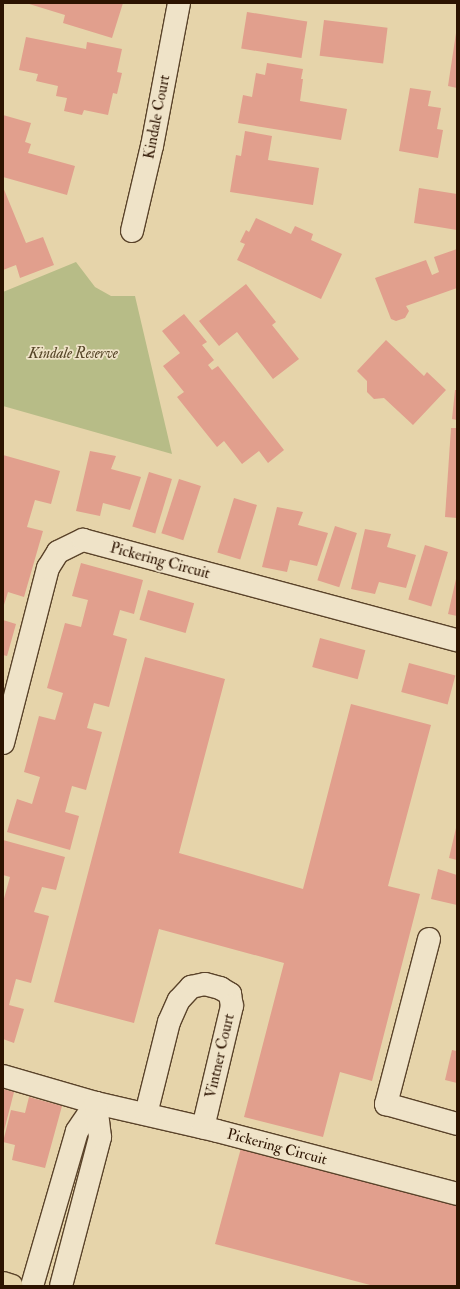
<!DOCTYPE html>
<style>
body{margin:0}
#map{position:relative;width:460px;height:1289px;overflow:hidden;background:#e6d4aa;font-family:"IM FELL Double Pica",serif}
div>[style]{position:absolute}
.green>*{inset:0;background:#b7bc87}
.building>*{inset:0;background:#e19f8d;transform-origin:0 0}
.roads{filter:drop-shadow(1px 0 #5a432a) drop-shadow(-1px 0 #5a432a) drop-shadow(0 1px #5a432a) drop-shadow(0 -1px #5a432a)}
.minor>*{height:22px;margin:-11px;padding:0 11px;transform-origin:11px;border-radius:11px;background:#efe3c8}
.major>*{height:22px;margin:-11px;padding:0 11px;transform-origin:11px;border-radius:11px;background:#e6d4aa}
span{translate:-50% -50%;white-space:nowrap;text-align:center;line-height:1.15;-webkit-text-stroke:3.5px #efe3c8;paint-order:stroke}
.street-label{font-size:15px;color:#2c1300}
.park-label{font-size:15px;color:#564628;font-style:italic}
.frame{position:absolute;inset:0;border:4px solid #2c1300;pointer-events:none}
</style>
<div id="map">
<div class="green">
<i style="clip-path:polygon(76px 262px,95px 287px,111px 296px,135px 296px,172px 454px,3px 406px,3px 292px)"></i>
</div>
<div class="building">
<i style="clip-path:polygon(26px 3px,123px 3px,112px 38px,63px 23px,65px 15px)"></i>
<i style="left:247px;top:12px;width:61px;height:37px;rotate:9deg"></i>
<i style="left:324px;top:20px;width:64px;height:36px;rotate:7deg"></i>
<i style="clip-path:polygon(456px 33px,457px 33px,457px 88px,448px 86px)"></i>
<i style="clip-path:polygon(26px 37px,86px 49px,87px 42px,122px 49px,117px 72px,122px 73px,117px 94px,113px 93px,108px 115px,84px 110px,82px 115px,64px 111px,67px 98px,56px 96px,58px 86px,36px 81px,38px 74px,19px 70px)"></i>
<i style="clip-path:polygon(267px 63px,303px 69px,301px 79px,303px 79px,300px 101px,347px 109px,341px 140px,238px 123px,243px 95px,252px 97px,256px 73px,265px 75px)"></i>
<i style="clip-path:polygon(410px 88px,431px 91px,428px 106px,441px 108px,437px 129px,443px 130px,438px 158px,399px 151px)"></i>
<i style="clip-path:polygon(3px 115px,31px 123px,25px 142px,31px 144px,28px 153px,75px 166px,67px 195px,3px 177px)"></i>
<i style="clip-path:polygon(245px 131px,272px 136px,268px 160px,319px 168px,313px 205px,230px 192px,236px 155px,241px 156px)"></i>
<i style="clip-path:polygon(3px 187px,26px 243px,43px 237px,54px 265px,20px 278px,16px 265px,3px 270px)"></i>
<i style="clip-path:polygon(419px 188px,457px 194px,457px 230px,414px 223px)"></i>
<i style="clip-path:polygon(256px 218px,291px 234px,295px 226px,313px 234px,311px 240px,342px 254px,321px 299px,237px 260px,245px 244px,240px 242px,246px 230px,249px 232px)"></i>
<i style="clip-path:polygon(457px 249px,457px 288px,406px 306px,409px 311px,405px 318px,396px 321px,391px 319px,375px 278px,426px 260px,432px 275px,439px 272px,434px 257px)"></i>
<i style="clip-path:polygon(246px 284px,276px 322px,272px 325px,299px 359px,273px 379px,237px 332px,219px 346px,199px 321px)"></i>
<i style="clip-path:polygon(184px 314px,207px 342px,202px 345px,214px 360px,208px 365px,212px 370px,218px 366px,284px 450px,268px 463px,259px 451px,242px 464px,224px 441px,217px 447px,177px 397px,184px 392px,163px 366px,180px 353px,162px 331px)"></i>
<i style="clip-path:polygon(386px 340px,424px 376px,427px 372px,446px 390px,413px 425px,384px 398px,374px 399px,367px 392px,367px 381px,357px 371px)"></i>
<i style="clip-path:polygon(455px 390px,457px 390px,457px 420px,452px 419px)"></i>
<i style="clip-path:polygon(451px 428px,457px 428px,457px 518px,445px 517px)"></i>
<i style="clip-path:polygon(90px 451px,116px 456px,111px 469px,141px 477px,130px 510px,103px 503px,100px 516px,76px 511px)"></i>
<i style="clip-path:polygon(3px 455px,60px 471px,51px 504px,35px 500px,27px 527px,43px 531px,24px 597px,8px 592px,3px 608px)"></i>
<i style="left:149px;top:472px;width:24px;height:57px;rotate:17deg"></i>
<i style="left:179px;top:479px;width:23px;height:57px;rotate:18deg"></i>
<i style="left:234px;top:498px;width:24px;height:57px;rotate:17deg"></i>
<i style="clip-path:polygon(277px 507px,303px 512px,298px 525px,328px 533px,317px 566px,290px 560px,287px 572px,262px 567px)"></i>
<i style="left:335px;top:526px;width:23px;height:57px;rotate:18deg"></i>
<i style="clip-path:polygon(365px 529px,391px 534px,387px 547px,416px 555px,406px 588px,379px 582px,375px 594px,351px 589px)"></i>
<i style="left:425px;top:545px;width:24px;height:57px;rotate:17deg"></i>
<i style="clip-path:polygon(81px 563px,143px 580px,134px 614px,120px 610px,113px 635px,127px 639px,109px 707px,94px 703px,87px 728px,102px 732px,86px 790px,72px 786px,65px 812px,79px 816px,70px 850px,7px 832px,17px 799px,32px 804px,40px 777px,24px 772px,39px 716px,55px 720px,63px 693px,47px 688px,65px 623px,81px 627px,88px 600px,72px 596px)"></i>
<i style="clip-path:polygon(456px 579px,457px 579px,457px 616px,448px 614px)"></i>
<i style="left:148px;top:590px;width:48px;height:31px;rotate:16deg"></i>
<i style="clip-path:polygon(3px 620px,16px 624px,7px 656px,3px 655px)"></i>
<i style="left:320px;top:638px;width:47px;height:30px;rotate:15deg"></i>
<i style="clip-path:polygon(145px 657px,225px 679px,179px 853px,303px 889px,351px 704px,431px 725px,388px 886px,420px 894px,372px 1081px,340px 1072px,323px 1137px,244px 1117px,284px 963px,159px 929px,134px 1023px,54px 1002px)"></i>
<i style="left:409px;top:663px;width:48px;height:30px;rotate:15deg"></i>
<i style="clip-path:polygon(456px 828px,457px 828px,457px 860px,449px 858px)"></i>
<i style="clip-path:polygon(3px 840px,65px 857px,56px 890px,42px 887px,34px 912px,49px 916px,31px 983px,16px 979px,9px 1005px,24px 1009px,14px 1043px,3px 1039px,3px 902px,10px 877px,3px 875px)"></i>
<i style="clip-path:polygon(438px 869px,457px 875px,457px 905px,431px 899px)"></i>
<i style="clip-path:polygon(452px 1050px,457px 1051px,457px 1083px,445px 1080px)"></i>
<i style="clip-path:polygon(3px 1089px,14px 1092px,4px 1131px,3px 1131px)"></i>
<i style="clip-path:polygon(29px 1097px,62px 1106px,45px 1168px,12px 1160px,15px 1145px,3px 1142px,11px 1110px,25px 1113px)"></i>
<i style="clip-path:polygon(241px 1148px,457px 1205px,457px 1286px,374px 1286px,215px 1244px)"></i>
</div>
<div class="roads">
<div class="minor">
<i style="left:132px;top:231px;width:87px;rotate:-76.8deg"></i>
<i style="left:152px;top:146px;width:146px;rotate:-79.3deg"></i>
<i style="left:3px;top:743px;width:181px;rotate:-75.6deg"></i>
<i style="left:48px;top:568px;width:19px;rotate:-58deg"></i>
<i style="left:58px;top:552px;width:28px;rotate:-26deg"></i>
<i style="left:83px;top:540px;width:387px;rotate:15deg"></i>
<i style="left:429px;top:939px;width:171px;rotate:104.6deg"></i>
<i style="left:386px;top:1104px;width:74px;rotate:15.7deg"></i>
<i style="left:3px;top:1076px;width:97px;rotate:16.2deg"></i>
<i style="left:96px;top:1103px;width:124px;rotate:13deg"></i>
<i style="left:217px;top:1131px;width:248px;rotate:14.7deg"></i>
<i style="left:146px;top:1114px;width:95px;rotate:-76deg"></i>
<i style="left:169px;top:1022px;width:24px;rotate:-66deg"></i>
<i style="left:179px;top:1000px;width:18px;rotate:-47deg"></i>
<i style="left:191px;top:987px;width:14px;rotate:-12deg"></i>
<i style="left:205px;top:984px;width:16px;rotate:15deg"></i>
<i style="left:220px;top:988px;width:12px;rotate:31deg"></i>
<i style="left:230px;top:994px;width:12px;rotate:81deg"></i>
<i style="left:232px;top:1006px;width:125px;rotate:103.4deg"></i>
<i style="left:32px;top:1286px;width:161px;rotate:-73.8deg"></i>
<i style="left:77px;top:1131px;width:34px;rotate:-56deg"></i>
<i style="left:61px;top:1286px;width:154px;rotate:-75.3deg"></i>
<i style="left:100px;top:1137px;width:34px;rotate:-97deg"></i>
</div>
<div class="major">
<i style="left:3px;top:1283px;width:9px;rotate:18deg"></i>
</div>
</div>
<div class="street-label">
<span style="left:157px;top:117px;rotate:-79deg">Kindale Court</span>
<span style="left:160px;top:561px;rotate:15deg">Pickering Circuit</span>
<span style="left:220px;top:1056px;rotate:-77deg">Vintner Court</span>
<span style="left:277px;top:1147px;rotate:15deg">Pickering Circuit</span>
</div>
<div class="park-label">
<span style="left:73px;top:354px">Kindale Reserve</span>
</div>
<div class="frame"></div>
</div>
